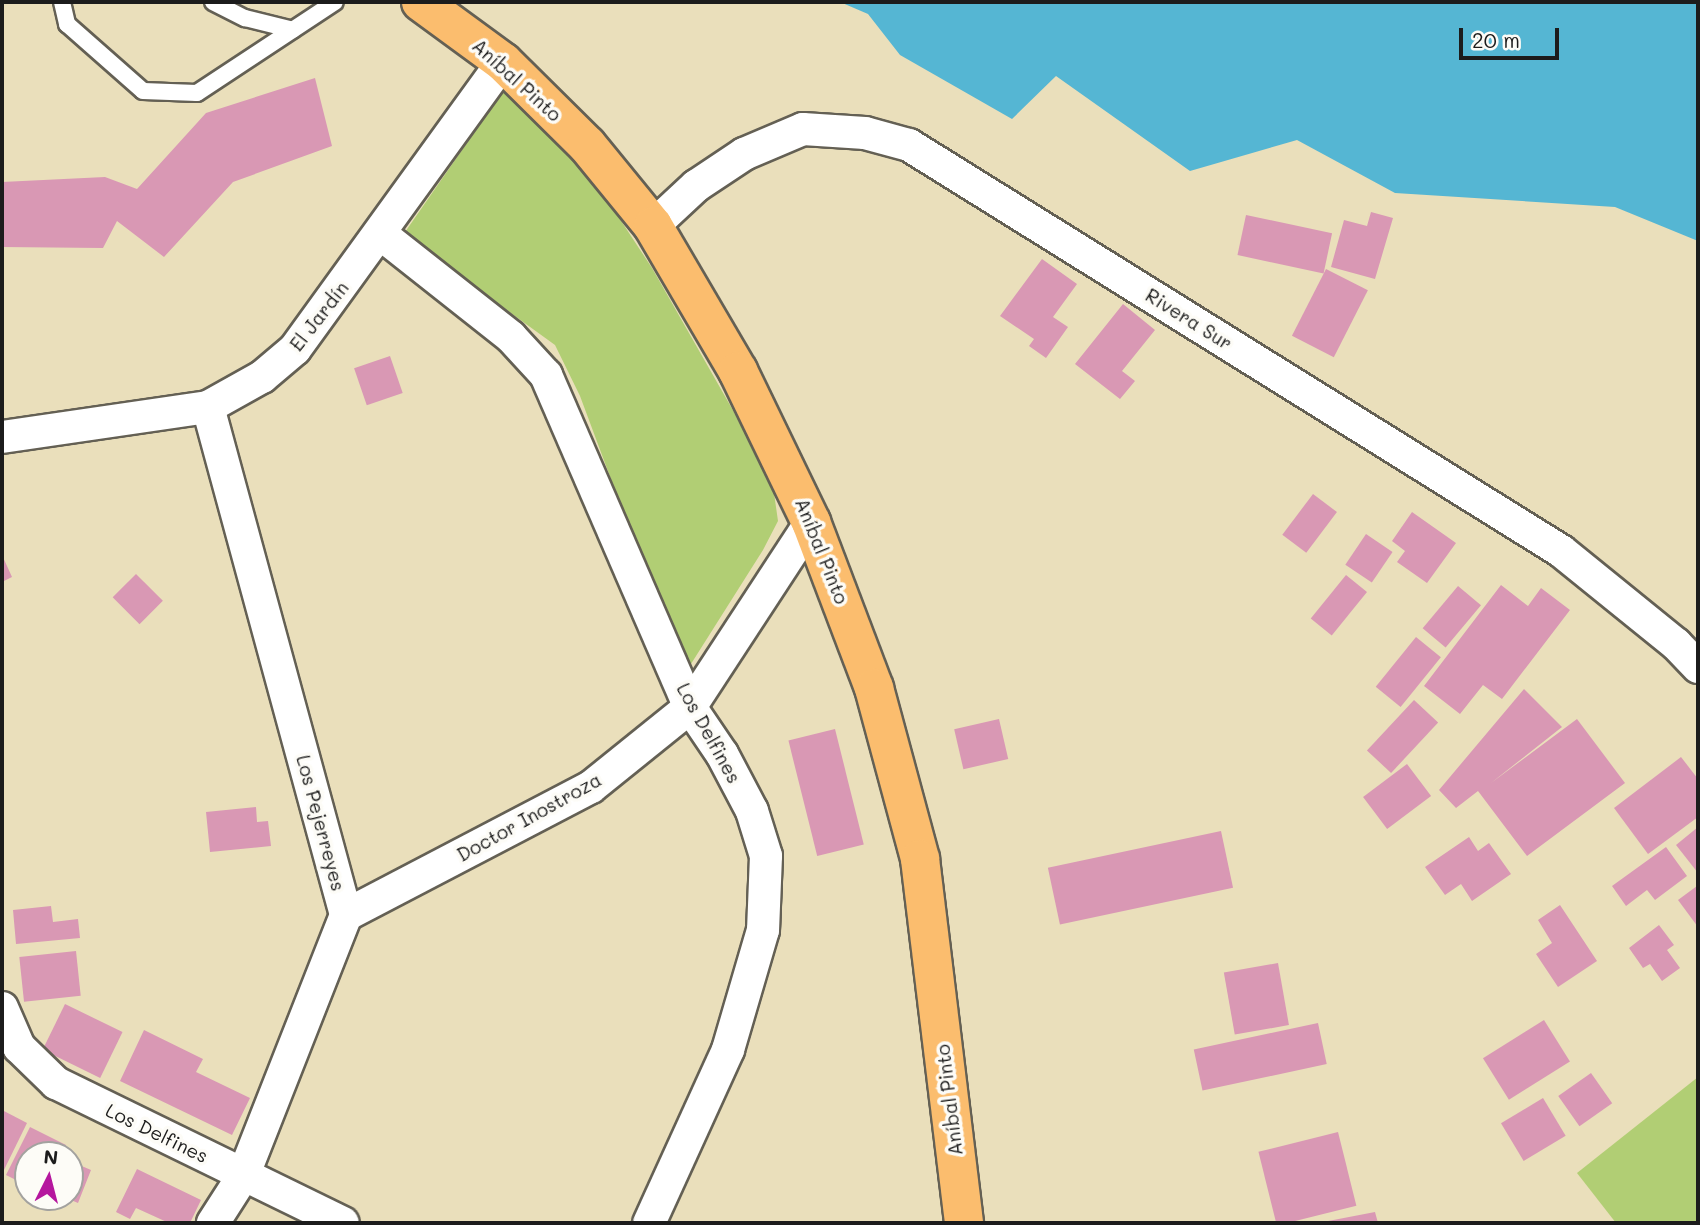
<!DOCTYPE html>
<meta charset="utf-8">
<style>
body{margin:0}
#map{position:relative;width:1700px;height:1225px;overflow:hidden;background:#eadfbb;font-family:Mali,sans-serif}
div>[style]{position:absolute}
.green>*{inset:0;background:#b1ce74}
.water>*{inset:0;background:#55b6d3}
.building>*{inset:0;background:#d998b4;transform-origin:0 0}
.roads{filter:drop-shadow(2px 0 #646054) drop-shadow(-2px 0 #646054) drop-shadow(0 2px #646054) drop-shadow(0 -2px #646054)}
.service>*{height:16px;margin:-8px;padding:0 8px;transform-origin:8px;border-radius:8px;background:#fff}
.minor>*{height:32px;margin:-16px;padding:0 16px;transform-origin:16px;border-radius:16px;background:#fff}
.primary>*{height:38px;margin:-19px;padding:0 19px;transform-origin:19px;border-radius:19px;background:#fbbd6e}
span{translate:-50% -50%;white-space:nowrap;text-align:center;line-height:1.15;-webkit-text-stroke:7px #fdfcf7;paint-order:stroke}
.street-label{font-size:19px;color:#1c1c1c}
.frame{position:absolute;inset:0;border:4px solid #1c1c1c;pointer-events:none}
.north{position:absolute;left:14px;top:1141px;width:70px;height:70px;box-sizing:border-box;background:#fdfcf7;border:2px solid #a3a29f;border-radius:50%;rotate:6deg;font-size:19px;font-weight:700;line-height:28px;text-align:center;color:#1c1c1c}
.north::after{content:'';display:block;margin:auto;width:24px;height:32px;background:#b5179e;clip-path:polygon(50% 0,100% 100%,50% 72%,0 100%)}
.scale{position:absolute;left:1459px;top:28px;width:100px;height:32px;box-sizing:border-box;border:4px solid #1c1c1c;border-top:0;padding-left:9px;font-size:21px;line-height:24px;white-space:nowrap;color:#1c1c1c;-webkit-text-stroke:5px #fdfcf7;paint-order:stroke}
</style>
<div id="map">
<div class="green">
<i style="clip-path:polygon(503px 91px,563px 146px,608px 201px,652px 268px,751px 442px,774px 493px,778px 521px,763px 550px,684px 675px,580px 396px,555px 345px,403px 235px)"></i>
<i style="clip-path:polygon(1698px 1077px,1698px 1223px,1616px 1223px,1577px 1173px)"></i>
</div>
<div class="water">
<i style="clip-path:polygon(840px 2px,1698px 2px,1698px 241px,1615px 207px,1395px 193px,1297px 140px,1190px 171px,1056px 76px,1012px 119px,900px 55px,868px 14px)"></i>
</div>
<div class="building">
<i style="clip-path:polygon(315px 78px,332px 146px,233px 182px,164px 257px,117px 221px,103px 248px,2px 247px,2px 182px,105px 177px,137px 189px,206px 113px)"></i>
<i style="clip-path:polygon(1371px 212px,1393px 218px,1375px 279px,1331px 267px,1344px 220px,1367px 226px)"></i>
<i style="left:1246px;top:215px;width:88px;height:41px;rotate:12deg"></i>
<i style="clip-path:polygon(1042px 259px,1077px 284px,1053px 317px,1068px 327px,1046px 358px,1029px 346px,1034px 339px,1000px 316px)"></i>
<i style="left:1326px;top:269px;width:47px;height:75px;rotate:27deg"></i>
<i style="clip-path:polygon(1123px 304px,1155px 330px,1122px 371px,1135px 381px,1120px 399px,1075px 364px)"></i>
<i style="left:390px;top:356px;width:39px;height:38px;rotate:71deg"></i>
<i style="left:1313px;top:494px;width:30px;height:51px;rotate:37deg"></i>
<i style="clip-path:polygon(1412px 512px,1456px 543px,1427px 583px,1397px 562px,1405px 551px,1392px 541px)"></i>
<i style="left:1366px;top:534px;width:32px;height:37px;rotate:34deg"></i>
<i style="clip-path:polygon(2px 555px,12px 577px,2px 582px)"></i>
<i style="left:136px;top:574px;width:38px;height:33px;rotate:45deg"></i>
<i style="left:1346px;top:575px;width:27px;height:56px;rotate:39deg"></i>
<i style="clip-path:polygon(1501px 585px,1528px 606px,1541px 588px,1570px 610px,1502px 699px,1483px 685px,1460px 714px,1424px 686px)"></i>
<i style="left:1458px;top:586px;width:30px;height:55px;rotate:40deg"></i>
<i style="left:1416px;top:637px;width:32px;height:64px;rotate:39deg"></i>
<i style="clip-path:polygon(1524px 689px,1562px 727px,1491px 783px,1577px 719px,1625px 783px,1527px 856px,1478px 791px,1456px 808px,1439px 790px)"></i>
<i style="left:1414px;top:700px;width:33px;height:69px;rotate:43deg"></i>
<i style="left:999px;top:719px;width:41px;height:46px;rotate:77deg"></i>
<i style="left:835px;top:729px;width:119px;height:48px;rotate:76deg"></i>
<i style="clip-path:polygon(1681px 757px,1698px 779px,1698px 817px,1648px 854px,1614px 808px)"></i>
<i style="left:1407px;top:764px;width:40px;height:55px;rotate:53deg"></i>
<i style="clip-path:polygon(256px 807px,257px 822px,268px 821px,271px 846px,210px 852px,206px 812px)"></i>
<i style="clip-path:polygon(1698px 827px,1698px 873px,1676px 845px)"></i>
<i style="left:1221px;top:831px;width:58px;height:177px;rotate:78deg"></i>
<i style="clip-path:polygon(1469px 837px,1478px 851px,1489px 843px,1511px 874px,1472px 901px,1461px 884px,1445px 895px,1425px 867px)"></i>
<i style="clip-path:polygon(1666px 847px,1687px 876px,1655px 900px,1647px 890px,1626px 906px,1612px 886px)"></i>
<i style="clip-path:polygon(1697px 886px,1698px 887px,1698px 927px,1678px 900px)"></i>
<i style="clip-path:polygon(1560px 905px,1597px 961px,1558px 987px,1536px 954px,1552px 943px,1538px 920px)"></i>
<i style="clip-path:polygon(51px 906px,53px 922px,78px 919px,80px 938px,16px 944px,13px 910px)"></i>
<i style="clip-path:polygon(1659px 925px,1674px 945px,1667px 950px,1680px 968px,1662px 981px,1650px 964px,1643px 968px,1629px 948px)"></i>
<i style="left:76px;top:951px;width:45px;height:57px;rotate:84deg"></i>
<i style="left:1278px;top:963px;width:63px;height:55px;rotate:80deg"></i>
<i style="left:65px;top:1004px;width:64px;height:51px;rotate:26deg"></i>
<i style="left:1544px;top:1020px;width:49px;height:72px;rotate:58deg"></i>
<i style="left:1318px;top:1023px;width:42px;height:127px;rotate:78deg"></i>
<i style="clip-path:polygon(144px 1030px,203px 1059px,196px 1072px,250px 1098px,232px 1135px,120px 1081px)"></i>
<i style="left:1591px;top:1073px;width:37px;height:40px;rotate:55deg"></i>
<i style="left:1543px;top:1098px;width:44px;height:49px;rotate:59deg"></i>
<i style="clip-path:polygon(2px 1110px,27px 1123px,2px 1174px)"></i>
<i style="clip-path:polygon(30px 1127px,66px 1145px,61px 1155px,28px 1155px,28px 1186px,6px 1175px)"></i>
<i style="left:1338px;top:1132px;width:76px;height:82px;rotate:76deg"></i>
<i style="clip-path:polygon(70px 1161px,91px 1170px,78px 1203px,64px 1197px,70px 1197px)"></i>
<i style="clip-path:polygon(137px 1169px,201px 1200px,190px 1223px,169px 1223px,136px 1208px,130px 1219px,116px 1212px)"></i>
<i style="clip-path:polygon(1375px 1212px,1378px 1223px,1323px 1223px,1323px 1222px)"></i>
</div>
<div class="roads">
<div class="service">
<i style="left:62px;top:2px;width:23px;rotate:77deg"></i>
<i style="left:67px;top:24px;width:101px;rotate:41.4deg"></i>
<i style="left:143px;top:91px;width:54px;rotate:2.1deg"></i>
<i style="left:197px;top:93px;width:165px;rotate:-33.4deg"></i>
<i style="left:213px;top:2px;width:36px;rotate:27deg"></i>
<i style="left:245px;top:18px;width:49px;rotate:14deg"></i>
</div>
<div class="minor">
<i style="left:653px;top:226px;width:59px;rotate:-42.9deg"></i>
<i style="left:696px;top:186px;width:58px;rotate:-33.7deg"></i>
<i style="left:744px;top:154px;width:64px;rotate:-23deg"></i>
<i style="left:803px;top:129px;width:62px;rotate:3.7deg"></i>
<i style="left:865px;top:133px;width:46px;rotate:15.3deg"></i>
<i style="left:909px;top:145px;width:768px;rotate:31.91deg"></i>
<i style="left:1561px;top:551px;width:148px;rotate:39deg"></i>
<i style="left:1676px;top:644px;width:32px;rotate:46deg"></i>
<i style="left:382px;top:235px;width:164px;rotate:38.3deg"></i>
<i style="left:511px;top:337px;width:52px;rotate:47.4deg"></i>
<i style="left:546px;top:375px;width:362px;rotate:66.6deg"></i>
<i style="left:690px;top:707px;width:57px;rotate:55.8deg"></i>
<i style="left:722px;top:754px;width:64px;rotate:62.2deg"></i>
<i style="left:752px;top:811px;width:47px;rotate:72.7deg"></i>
<i style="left:766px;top:856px;width:74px;rotate:92.3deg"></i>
<i style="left:763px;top:930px;width:125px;rotate:106.3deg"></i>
<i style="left:728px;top:1050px;width:190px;rotate:114.5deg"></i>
<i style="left:208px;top:407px;width:526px;rotate:74.8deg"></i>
<i style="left:346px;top:915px;width:281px;rotate:111.5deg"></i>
<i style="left:243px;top:1176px;width:56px;rotate:122.6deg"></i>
<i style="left:2px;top:437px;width:208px;rotate:-8.3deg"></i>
<i style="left:208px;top:407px;width:62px;rotate:-29.1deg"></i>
<i style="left:262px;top:377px;width:43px;rotate:-40.3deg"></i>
<i style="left:295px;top:349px;width:354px;rotate:-54.1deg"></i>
<i style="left:346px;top:915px;width:276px;rotate:-27.6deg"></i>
<i style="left:591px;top:787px;width:127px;rotate:-38.9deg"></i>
<i style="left:690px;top:707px;width:221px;rotate:-56.8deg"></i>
<i style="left:2px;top:1008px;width:43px;rotate:66.4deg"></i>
<i style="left:19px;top:1047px;width:52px;rotate:44.2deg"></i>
<i style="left:56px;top:1083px;width:319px;rotate:26deg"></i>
</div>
<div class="primary">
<i style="left:421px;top:2px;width:102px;rotate:36.2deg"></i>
<i style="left:503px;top:62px;width:118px;rotate:44.7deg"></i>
<i style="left:587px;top:145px;width:104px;rotate:50.8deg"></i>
<i style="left:653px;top:226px;width:168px;rotate:59.6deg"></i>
<i style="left:738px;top:371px;width:168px;rotate:64.2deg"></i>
<i style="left:811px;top:522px;width:178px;rotate:69.2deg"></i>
<i style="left:874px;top:688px;width:177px;rotate:74.9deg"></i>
<i style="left:920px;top:859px;width:367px;rotate:83.1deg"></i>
</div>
</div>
<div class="street-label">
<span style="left:517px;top:80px;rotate:42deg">Aníbal Pinto</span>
<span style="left:319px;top:316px;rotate:-52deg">El Jardín</span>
<span style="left:1189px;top:319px;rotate:32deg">Rivera Sur</span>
<span style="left:822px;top:551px;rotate:68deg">Aníbal Pinto</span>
<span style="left:709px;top:733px;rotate:61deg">Los Delfines</span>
<span style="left:529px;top:817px;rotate:-29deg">Doctor Inostroza</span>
<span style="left:321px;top:823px;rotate:75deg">Los Pejerreyes</span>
<span style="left:949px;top:1100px;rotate:-97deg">Aníbal Pinto</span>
<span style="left:157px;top:1133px;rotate:26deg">Los Delfines</span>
</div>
<div class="frame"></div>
<div class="north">N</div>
<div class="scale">20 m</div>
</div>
